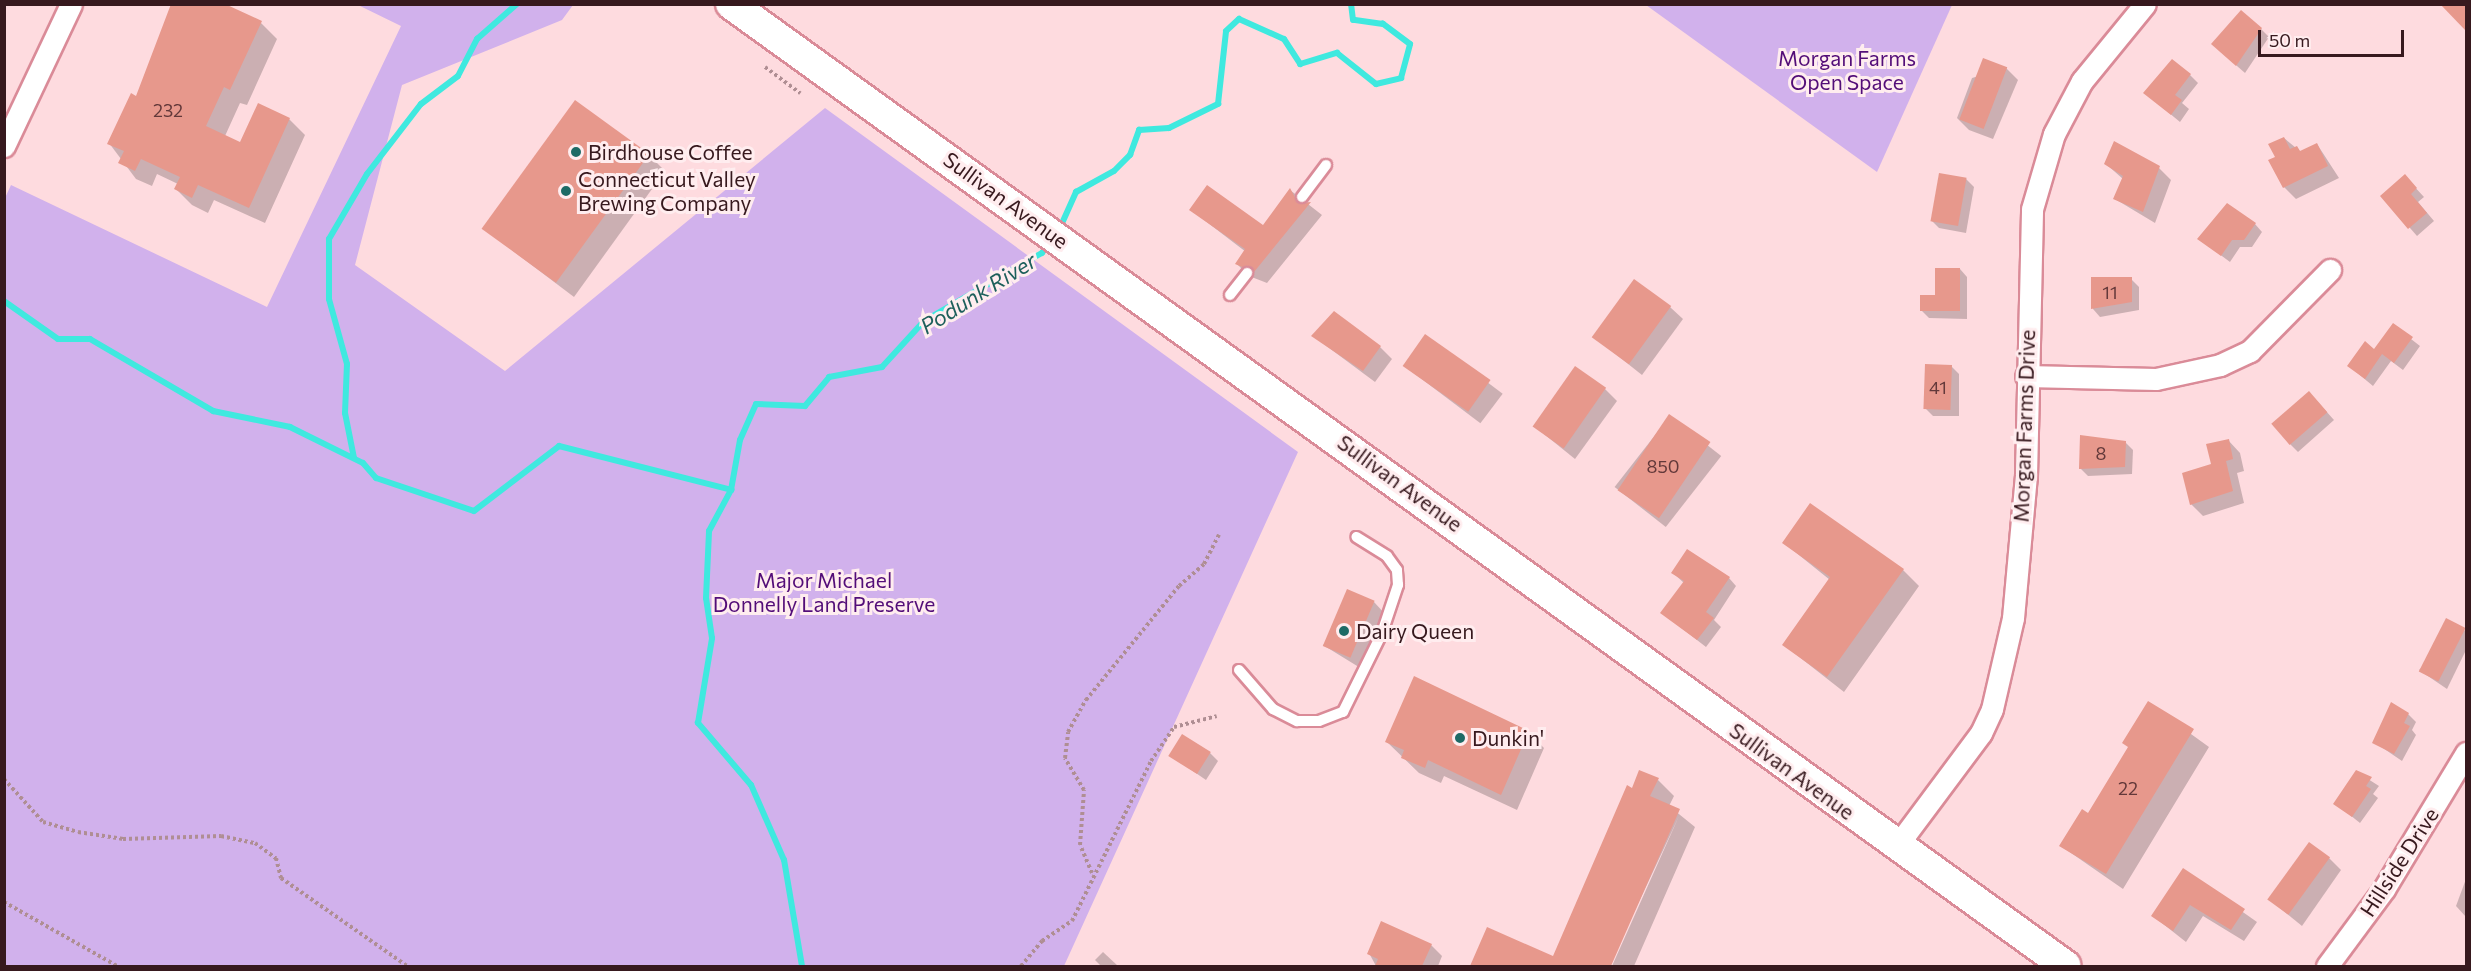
<!DOCTYPE html>
<style>
body{margin:0}
#map{position:relative;width:2471px;height:971px;overflow:hidden;background:#fedbdf;font-family:Commissioner,sans-serif}
div>[style]{position:absolute}
.green>*{inset:0;background:#d1b1ec}
.shadow>*{inset:0;background:#0003;transform-origin:0 0}
.stream>*{height:6px;margin:-3px;padding:0 3px;transform-origin:3px;border-radius:3px;background:#3fe9df}
.building>*{inset:0;background:#e7988c;transform-origin:0 0}
.path>*{height:4px;margin-top:-2px;transform-origin:0;background:repeating-linear-gradient(90deg,#af8e93 0 3px,transparent 0 6px)}
.roads{filter:drop-shadow(2px 0 #da8b98) drop-shadow(-2px 0 #da8b98) drop-shadow(0 2px #da8b98) drop-shadow(0 -2px #da8b98)}
.service>*{height:10px;margin:-5px;padding:0 5px;transform-origin:5px;border-radius:5px;background:#fff}
.minor>*{height:21px;margin:-10.5px;padding:0 10.5px;transform-origin:10.5px;border-radius:10.5px;background:#fff}
.secondary>*{height:30px;margin:-15px;padding:0 15px;transform-origin:15px;border-radius:15px;background:#fff}
.dots>*{width:16px;height:16px;translate:-50% -50%;box-sizing:border-box;border:3px solid #ffedef;border-radius:50%}
span{translate:-50% -50%;white-space:nowrap;text-align:center;line-height:1.15;-webkit-text-stroke:6px #ffedef;paint-order:stroke}
.number-label{font-size:18px;color:#63393a}
.number-label span{-webkit-text-stroke-width:0}
.park-label{font-size:21px;color:#530d78}
.poi-label{font-size:21px;color:#37191e}
.left{translate:0 -50%;text-align:left}
.street-label{font-size:21px;color:#37191e}
.water-label{font-size:22px;color:#1d5f5b;font-style:italic}
.frame{position:absolute;inset:0;border:6px solid #37191e;pointer-events:none}
.scale{position:absolute;left:2258px;top:30px;width:146px;height:27px;box-sizing:border-box;border:3px solid #37191e;border-top:0;padding-left:8px;font-size:18px;line-height:21px;white-space:nowrap;color:#37191e;-webkit-text-stroke:4px #ffedef;paint-order:stroke}
</style>
<div id="map">
<div class="green">
<i style="clip-path:polygon(358px 5px,573px 5px,562px 20px,402px 85px,355px 265px,505px 371px,825px 108px,1298px 452px,1064px 966px,5px 966px,5px 198px,11px 185px,267px 307px,401px 26px)"></i>
<i style="clip-path:polygon(1646px 5px,1952px 5px,1877px 172px)"></i>
</div>
<div class="shadow">
<i style="clip-path:polygon(261px 23px,277px 39px,247px 105px,240px 103px,225px 136px,241px 144px,289px 119px,305px 135px,265px 223px,214px 200px,208px 213px,192px 205px,176px 189px,178px 184px,157px 174px,152px 186px,136px 179px,109px 143px,137px 98px)"></i>
<i style="clip-path:polygon(2261px 29px,2269px 37px,2245px 73px,2221px 52px)"></i>
<i style="clip-path:polygon(2006px 68px,2018px 80px,1993px 139px,1969px 130px,1957px 118px,1972px 78px)"></i>
<i style="clip-path:polygon(2190px 75px,2198px 83px,2182px 103px,2189px 109px,2180px 122px,2145px 93px)"></i>
<i style="clip-path:polygon(2284px 138px,2301px 152px,2317px 144px,2339px 178px,2296px 199px,2284px 187px,2277px 157px)"></i>
<i style="clip-path:polygon(649px 155px,665px 171px,574px 297px,484px 229px)"></i>
<i style="clip-path:polygon(2106px 164px,2159px 168px,2171px 180px,2155px 223px,2115px 199px,2123px 179px)"></i>
<i style="clip-path:polygon(1966px 179px,1974px 187px,1966px 233px,1939px 228px,1931px 220px)"></i>
<i style="clip-path:polygon(2412px 184px,2424px 197px,2418px 202px,2434px 221px,2417px 236px,2382px 196px)"></i>
<i style="clip-path:polygon(1290px 190px,1322px 215px,1267px 283px,1249px 276px,1237px 264px,1246px 252px,1191px 210px,1264px 227px)"></i>
<i style="clip-path:polygon(2255px 224px,2262px 232px,2252px 247px,2240px 247px,2230px 262px,2199px 239px)"></i>
<i style="clip-path:polygon(1960px 269px,1967px 277px,1967px 319px,1929px 318px,1921px 310px)"></i>
<i style="clip-path:polygon(2093px 278px,2131px 279px,2139px 287px,2139px 310px,2100px 317px,2093px 309px)"></i>
<i style="clip-path:polygon(1670px 307px,1683px 319px,1642px 375px,1594px 337px)"></i>
<i style="clip-path:polygon(2393px 325px,2420px 346px,2403px 370px,2391px 361px,2373px 386px,2349px 366px,2375px 351px)"></i>
<i style="clip-path:polygon(1313px 336px,1380px 347px,1392px 359px,1375px 382px)"></i>
<i style="left:1426px;top:336px;width:96px;height:37px;rotate:37deg"></i>
<i style="clip-path:polygon(1951px 366px,1959px 374px,1959px 416px,1933px 416px,1925px 408px)"></i>
<i style="clip-path:polygon(1605px 389px,1617px 401px,1575px 459px,1534px 426px)"></i>
<i style="clip-path:polygon(2317px 401px,2334px 420px,2298px 452px,2290px 444px)"></i>
<i style="left:1670px;top:416px;width:65px;height:90px;rotate:38deg"></i>
<i style="clip-path:polygon(2228px 440px,2240px 453px,2244px 471px,2237px 473px,2244px 503px,2203px 516px,2191px 504px)"></i>
<i style="clip-path:polygon(2125px 442px,2133px 450px,2132px 474px,2088px 476px,2080px 468px)"></i>
<i style="clip-path:polygon(1784px 543px,1903px 570px,1919px 586px,1844px 692px,1784px 645px,1830px 580px)"></i>
<i style="clip-path:polygon(1673px 573px,1729px 578px,1736px 586px,1714px 620px,1721px 627px,1706px 647px,1662px 613px,1684px 583px)"></i>
<i style="clip-path:polygon(1374px 602px,1386px 615px,1362px 669px,1323px 645px)"></i>
<i style="clip-path:polygon(2465px 630px,2466px 650px,2447px 689px,2419px 670px)"></i>
<i style="clip-path:polygon(2148px 703px,2209px 747px,2123px 889px,2061px 846px,2089px 815px,2130px 748px)"></i>
<i style="clip-path:polygon(2408px 714px,2416px 722px,2412px 730px,2416px 735px,2402px 761px,2374px 742px)"></i>
<i style="clip-path:polygon(1528px 732px,1544px 748px,1517px 810px,1444px 776px,1441px 783px,1419px 773px,1387px 742px)"></i>
<i style="clip-path:polygon(1210px 753px,1218px 761px,1206px 780px,1171px 756px)"></i>
<i style="clip-path:polygon(2357px 772px,2379px 786px,2373px 794px,2378px 798px,2360px 823px,2335px 803px)"></i>
<i style="clip-path:polygon(1658px 780px,1674px 796px,1669px 806px,1695px 827px,1634px 966px,1612px 966px,1679px 816px,1609px 966px,1472px 966px,1488px 929px,1553px 958px,1633px 790px)"></i>
<i style="clip-path:polygon(2329px 858px,2341px 870px,2302px 926px,2270px 900px)"></i>
<i style="clip-path:polygon(2183px 870px,2257px 922px,2244px 941px,2203px 916px,2186px 942px,2153px 916px)"></i>
<i style="clip-path:polygon(2466px 879px,2466px 917px,2456px 906px)"></i>
<i style="clip-path:polygon(1431px 945px,1442px 956px,1438px 966px,1376px 966px,1369px 953px)"></i>
<i style="clip-path:polygon(1103px 952px,1118px 966px,1101px 966px,1095px 960px)"></i>
</div>
<div class="stream">
<i style="left:1059px;top:230px;width:42px;rotate:-65.9deg"></i>
<i style="left:1076px;top:192px;width:43px;rotate:-28.9deg"></i>
<i style="left:1114px;top:171px;width:23px;rotate:-45deg"></i>
<i style="left:1130px;top:155px;width:27px;rotate:-70deg"></i>
<i style="left:1139px;top:130px;width:30px;rotate:-4deg"></i>
<i style="left:1169px;top:128px;width:55px;rotate:-26.1deg"></i>
<i style="left:1218px;top:104px;width:73px;rotate:-83.7deg"></i>
<i style="left:1226px;top:31px;width:18px;rotate:-43deg"></i>
<i style="left:1239px;top:19px;width:49px;rotate:24deg"></i>
<i style="left:1284px;top:39px;width:30px;rotate:57deg"></i>
<i style="left:1300px;top:64px;width:39px;rotate:-17deg"></i>
<i style="left:1337px;top:53px;width:50px;rotate:38.5deg"></i>
<i style="left:1376px;top:84px;width:26px;rotate:-13deg"></i>
<i style="left:1401px;top:78px;width:35px;rotate:-75deg"></i>
<i style="left:1410px;top:44px;width:34px;rotate:-143deg"></i>
<i style="left:1383px;top:24px;width:30px;rotate:-172deg"></i>
<i style="left:1353px;top:20px;width:16px;rotate:-97deg"></i>
<i style="left:4px;top:301px;width:66px;rotate:35.1deg"></i>
<i style="left:58px;top:339px;width:32px"></i>
<i style="left:90px;top:339px;width:143px;rotate:30.3deg"></i>
<i style="left:213px;top:411px;width:79px;rotate:11.7deg"></i>
<i style="left:290px;top:427px;width:81px;rotate:26.3deg"></i>
<i style="left:363px;top:463px;width:20px;rotate:49deg"></i>
<i style="left:376px;top:478px;width:103px;rotate:18.6deg"></i>
<i style="left:474px;top:511px;width:107px;rotate:-37.4deg"></i>
<i style="left:559px;top:446px;width:178px;rotate:14.3deg"></i>
<i style="left:354px;top:458px;width:46px;rotate:-101.3deg"></i>
<i style="left:345px;top:413px;width:49px;rotate:-87.7deg"></i>
<i style="left:347px;top:364px;width:67px;rotate:-105.5deg"></i>
<i style="left:329px;top:299px;width:60px;rotate:-90deg"></i>
<i style="left:329px;top:239px;width:75px;rotate:-59.7deg"></i>
<i style="left:367px;top:174px;width:88px;rotate:-52.4deg"></i>
<i style="left:421px;top:104px;width:46px;rotate:-37.1deg"></i>
<i style="left:458px;top:76px;width:42px;rotate:-62.8deg"></i>
<i style="left:477px;top:39px;width:53px;rotate:-41.2deg"></i>
<i style="left:802px;top:966px;width:108px;rotate:-99.6deg"></i>
<i style="left:784px;top:860px;width:82px;rotate:-113.7deg"></i>
<i style="left:751px;top:785px;width:82px;rotate:-130.5deg"></i>
<i style="left:698px;top:723px;width:86px;rotate:-80.6deg"></i>
<i style="left:712px;top:638px;width:40px;rotate:-98.5deg"></i>
<i style="left:706px;top:598px;width:67px;rotate:-87.4deg"></i>
<i style="left:709px;top:531px;width:47px;rotate:-61.8deg"></i>
<i style="left:731px;top:490px;width:51px;rotate:-79.8deg"></i>
<i style="left:740px;top:440px;width:39px;rotate:-66deg"></i>
<i style="left:756px;top:404px;width:49px;rotate:2.3deg"></i>
<i style="left:805px;top:406px;width:38px;rotate:-50deg"></i>
<i style="left:829px;top:377px;width:54px;rotate:-10.7deg"></i>
<i style="left:882px;top:367px;width:62px;rotate:-47.6deg"></i>
<i style="left:924px;top:321px;width:136px;rotate:-30deg"></i>
<i style="left:1042px;top:253px;width:12px;rotate:-55deg"></i>
</div>
<div class="building">
<i style="clip-path:polygon(171px 4px,225px 4px,262px 21px,230px 90px,224px 87px,206px 126px,240px 142px,258px 103px,290px 118px,249px 208px,198px 185px,192px 198px,174px 189px,180px 177px,141px 159px,135px 171px,118px 163px,124px 151px,107px 144px,131px 93px,136px 96px)"></i>
<i style="clip-path:polygon(2440px 4px,2466px 4px,2466px 31px)"></i>
<i style="clip-path:polygon(2241px 10px,2262px 28px,2236px 66px,2211px 44px)"></i>
<i style="left:1983px;top:58px;width:26px;height:66px;rotate:21deg"></i>
<i style="clip-path:polygon(2172px 59px,2191px 74px,2175px 95px,2182px 100px,2171px 115px,2143px 93px)"></i>
<i style="left:575px;top:100px;width:92px;height:159px;rotate:36deg"></i>
<i style="clip-path:polygon(2284px 137px,2290px 149px,2297px 146px,2300px 151px,2317px 143px,2328px 166px,2283px 188px,2268px 160px,2275px 157px,2268px 144px)"></i>
<i style="clip-path:polygon(2114px 141px,2160px 166px,2143px 212px,2113px 199px,2123px 176px,2104px 164px)"></i>
<i style="left:1939px;top:173px;width:28px;height:49px;rotate:10deg"></i>
<i style="clip-path:polygon(2405px 174px,2417px 188px,2411px 194px,2427px 213px,2408px 229px,2380px 196px)"></i>
<i style="clip-path:polygon(1207px 185px,1263px 225px,1290px 188px,1298px 203px,1311px 202px,1254px 272px,1235px 264px,1245px 249px,1189px 210px)"></i>
<i style="clip-path:polygon(2227px 203px,2256px 223px,2244px 240px,2232px 240px,2221px 256px,2197px 239px)"></i>
<i style="clip-path:polygon(1935px 268px,1960px 268px,1960px 311px,1920px 311px,1920px 295px,1935px 295px)"></i>
<i style="clip-path:polygon(2091px 277px,2132px 277px,2132px 302px,2091px 309px)"></i>
<i style="left:1634px;top:279px;width:46px;height:72px;rotate:36deg"></i>
<i style="clip-path:polygon(1334px 311px,1381px 346px,1363px 371px,1311px 336px)"></i>
<i style="clip-path:polygon(2393px 323px,2413px 337px,2394px 363px,2382px 354px,2365px 379px,2347px 366px,2365px 341px,2374px 349px)"></i>
<i style="left:1425px;top:334px;width:80px;height:39px;rotate:35deg"></i>
<i style="left:1925px;top:364px;width:27px;height:45px;rotate:2deg"></i>
<i style="left:1575px;top:366px;width:38px;height:74px;rotate:35deg"></i>
<i style="left:2309px;top:391px;width:28px;height:50px;rotate:49deg"></i>
<i style="left:1669px;top:414px;width:50px;height:92px;rotate:34deg"></i>
<i style="clip-path:polygon(2080px 435px,2126px 441px,2125px 467px,2079px 469px)"></i>
<i style="clip-path:polygon(2229px 439px,2233px 459px,2226px 461px,2233px 491px,2190px 505px,2182px 473px,2211px 464px,2206px 444px)"></i>
<i style="clip-path:polygon(1810px 503px,1904px 569px,1827px 677px,1782px 645px,1830px 577px,1782px 543px)"></i>
<i style="clip-path:polygon(1687px 549px,1730px 577px,1706px 612px,1714px 618px,1697px 640px,1660px 613px,1684px 581px,1671px 573px)"></i>
<i style="left:1347px;top:589px;width:30px;height:62px;rotate:23deg"></i>
<i style="left:2446px;top:618px;width:22px;height:60px;rotate:27deg"></i>
<i style="clip-path:polygon(1414px 676px,1529px 731px,1501px 795px,1428px 760px,1425px 768px,1401px 758px,1404px 750px,1385px 742px)"></i>
<i style="clip-path:polygon(2148px 701px,2194px 729px,2106px 874px,2059px 846px,2082px 809px,2088px 813px,2128px 747px,2122px 743px)"></i>
<i style="clip-path:polygon(2391px 702px,2409px 713px,2404px 723px,2410px 726px,2394px 754px,2372px 743px)"></i>
<i style="left:1182px;top:734px;width:34px;height:26px;rotate:32deg"></i>
<i style="clip-path:polygon(1639px 770px,1659px 778px,1650px 796px,1680px 809px,1611px 966px,1470px 966px,1487px 927px,1553px 956px,1627px 785px,1632px 788px)"></i>
<i style="clip-path:polygon(2356px 770px,2372px 777px,2366px 786px,2371px 789px,2352px 817px,2333px 804px)"></i>
<i style="left:2309px;top:842px;width:26px;height:71px;rotate:36deg"></i>
<i style="clip-path:polygon(2183px 868px,2245px 909px,2231px 930px,2190px 905px,2173px 931px,2151px 916px)"></i>
<i style="clip-path:polygon(1381px 921px,1432px 944px,1422px 966px,1375px 966px,1378px 959px,1367px 954px)"></i>
</div>
<div class="path">
<i style="left:765px;top:67px;width:44px;rotate:36.6deg"></i>
<i style="left:4px;top:779px;width:58px;rotate:47.8deg"></i>
<i style="left:43px;top:822px;width:36px;rotate:16deg"></i>
<i style="left:78px;top:832px;width:46px;rotate:8.8deg"></i>
<i style="left:123px;top:839px;width:98px;rotate:-1.8deg"></i>
<i style="left:221px;top:836px;width:35px;rotate:12deg"></i>
<i style="left:255px;top:843px;width:26px;rotate:36deg"></i>
<i style="left:276px;top:858px;width:21px;rotate:76deg"></i>
<i style="left:281px;top:878px;width:154px;rotate:34.9deg"></i>
<i style="left:1092px;top:873px;width:30px;rotate:-113deg"></i>
<i style="left:1080px;top:845px;width:55px;rotate:-85.8deg"></i>
<i style="left:1084px;top:790px;width:37px;rotate:-121deg"></i>
<i style="left:1065px;top:758px;width:26px;rotate:-83deg"></i>
<i style="left:1068px;top:732px;width:37px;rotate:-61deg"></i>
<i style="left:1086px;top:700px;width:147px;rotate:-50.8deg"></i>
<i style="left:1179px;top:586px;width:33px;rotate:-41deg"></i>
<i style="left:1204px;top:564px;width:33px;rotate:-63deg"></i>
<i style="left:4px;top:902px;width:130px;rotate:29.5deg"></i>
<i style="left:1021px;top:966px;width:33px;rotate:-50deg"></i>
<i style="left:1042px;top:941px;width:36px;rotate:-34deg"></i>
<i style="left:1072px;top:921px;width:178px;rotate:-63.7deg"></i>
<i style="left:1151px;top:761px;width:41px;rotate:-55.9deg"></i>
<i style="left:1174px;top:727px;width:44px;rotate:-14.3deg"></i>
</div>
<div class="roads">
<div class="service">
<i style="left:1302px;top:197px;width:40px;rotate:-53deg"></i>
<i style="left:1230px;top:295px;width:28px;rotate:-52deg"></i>
<i style="left:1239px;top:670px;width:52px;rotate:48.9deg"></i>
<i style="left:1273px;top:709px;width:27px;rotate:27deg"></i>
<i style="left:1297px;top:721px;width:22px"></i>
<i style="left:1319px;top:721px;width:26px;rotate:-21deg"></i>
<i style="left:1343px;top:712px;width:88px;rotate:-63.7deg"></i>
<i style="left:1382px;top:633px;width:51px;rotate:-71.6deg"></i>
<i style="left:1398px;top:585px;width:15px;rotate:-94deg"></i>
<i style="left:1397px;top:570px;width:17px;rotate:-126deg"></i>
<i style="left:1387px;top:556px;width:36px;rotate:-148deg"></i>
</div>
<div class="minor">
<i style="left:4px;top:146px;width:157px;rotate:-64.7deg"></i>
<i style="left:2026px;top:376px;width:130px;rotate:1.3deg"></i>
<i style="left:2156px;top:379px;width:66px;rotate:-12.3deg"></i>
<i style="left:2220px;top:365px;width:33px;rotate:-25deg"></i>
<i style="left:2250px;top:351px;width:114px;rotate:-45.4deg"></i>
<i style="left:1896px;top:847px;width:142px;rotate:-53.3deg"></i>
<i style="left:1981px;top:733px;width:26px;rotate:-65deg"></i>
<i style="left:1992px;top:709px;width:93px;rotate:-77deg"></i>
<i style="left:2013px;top:618px;width:143px;rotate:-84.8deg"></i>
<i style="left:2026px;top:476px;width:267px;rotate:-88.7deg"></i>
<i style="left:2032px;top:209px;width:78px;rotate:-73.7deg"></i>
<i style="left:2054px;top:134px;width:60px;rotate:-62.2deg"></i>
<i style="left:2082px;top:81px;width:99px;rotate:-50.7deg"></i>
<i style="left:2327px;top:966px;width:96px;rotate:-53.5deg"></i>
<i style="left:2384px;top:889px;width:159px;rotate:-58.9deg"></i>
</div>
<div class="secondary">
<i style="left:731px;top:4px;width:1645px;rotate:35.78deg"></i>
</div>
</div>
<div class="dots">
<i style="left:576px;top:152px;background:#1e6a65"></i>
<i style="left:566px;top:191px;background:#1e6a65"></i>
<i style="left:1344px;top:631px;background:#1e6a65"></i>
<i style="left:1460px;top:738px;background:#1e6a65"></i>
</div>
<div class="number-label">
<span style="left:168px;top:110px">232</span>
<span style="left:2110px;top:292px">11</span>
<span style="left:1938px;top:387px">41</span>
<span style="left:2101px;top:453px">8</span>
<span style="left:1663px;top:466px">850</span>
<span style="left:2128px;top:788px">22</span>
</div>
<div class="park-label">
<span style="left:1847px;top:70px">Morgan Farms<br>Open Space</span>
<span style="left:824px;top:592px">Major Michael<br>Donnelly Land Preserve</span>
</div>
<div class="poi-label">
<span class="left" style="left:588px;top:152px">Birdhouse Coffee</span>
<span class="left" style="left:578px;top:191px">Connecticut Valley<br>Brewing Company</span>
<span class="left" style="left:1356px;top:631px">Dairy Queen</span>
<span class="left" style="left:1472px;top:738px">Dunkin'</span>
</div>
<div class="street-label">
<span style="left:1006px;top:200px;rotate:36deg">Sullivan Avenue</span>
<span style="left:2024px;top:426px;rotate:-88deg">Morgan Farms Drive</span>
<span style="left:1400px;top:483px;rotate:36deg">Sullivan Avenue</span>
<span style="left:1792px;top:771px;rotate:36deg">Sullivan Avenue</span>
<span style="left:2399px;top:862px;rotate:-57deg">Hillside Drive</span>
</div>
<div class="water-label">
<span style="left:978px;top:293px;rotate:-32deg">Podunk River</span>
</div>
<div class="frame"></div>
<div class="scale">50 m</div>
</div>
